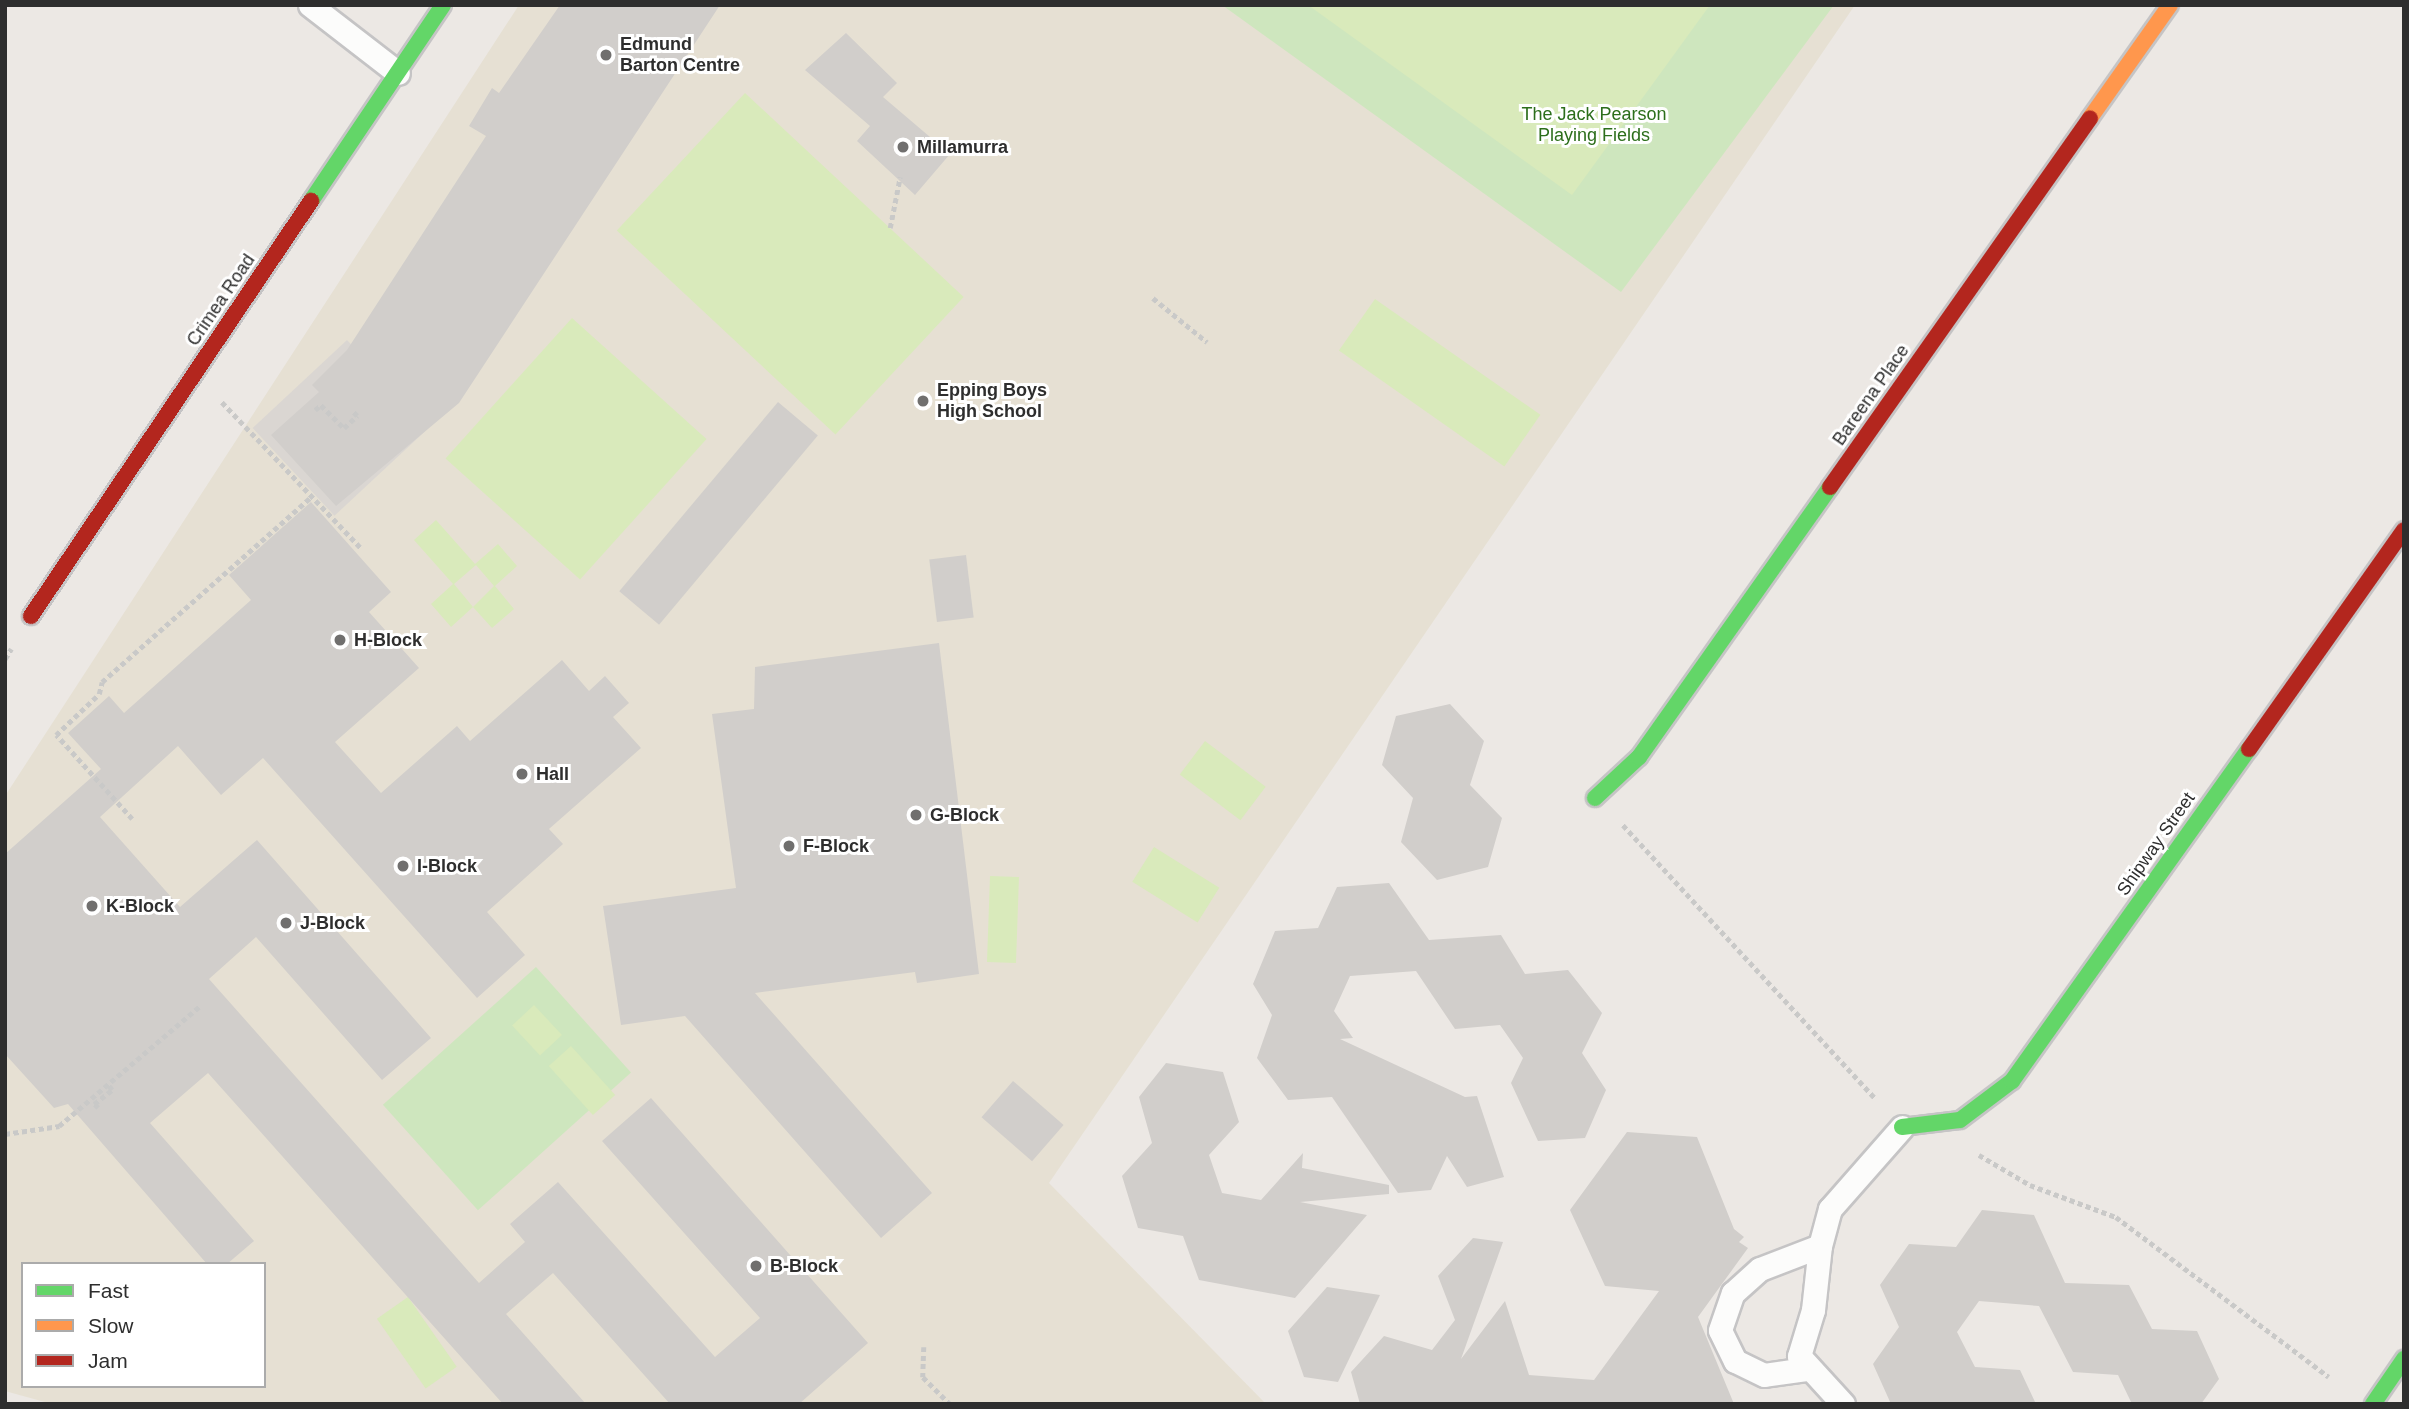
<!DOCTYPE html>
<style>
body{margin:0}
#map{position:relative;width:2409px;height:1409px;overflow:hidden;background:#ece8e4;font-family:Helvetica,sans-serif}
div>[style]{position:absolute}
.education>*{inset:0;background:#e6e0d3}
.green>*{inset:0;background:#cee6be;transform-origin:0 0}
.pitch>*{inset:0;background:#d9eabb;transform-origin:0 0}
.plaza>*{inset:0;background:#dad6d2;transform-origin:0 0}
.building>*{inset:0;background:#d1cecb;transform-origin:0 0}
.path>*{height:4.5px;margin-top:-2.25px;transform-origin:0;background:repeating-linear-gradient(90deg,#c9c9c8 0 5px,transparent 0 8.5px)}
.roads{filter:drop-shadow(2px 0 #c5c4c5) drop-shadow(-2px 0 #c5c4c5) drop-shadow(0 2px #c5c4c5) drop-shadow(0 -2px #c5c4c5)}
.lane>*{height:23px;margin:-11.5px;padding:0 11.5px;transform-origin:11.5px;border-radius:11.5px;background:#fcfcfb}
.fast>*{height:16px;margin:-8px;padding:0 8px;transform-origin:8px;border-radius:8px;background:#63d668}
.slow>*{height:16px;margin:-8px;padding:0 8px;transform-origin:8px;border-radius:8px;background:#ff974d}
.jam>*{height:16px;margin:-8px;padding:0 8px;transform-origin:8px;border-radius:8px;background:#b3261e}
.dots>*{width:19px;height:19px;translate:-50% -50%;box-sizing:border-box;border:4px solid #fff;border-radius:50%}
span{translate:-50% -50%;white-space:nowrap;text-align:center;line-height:1.15;-webkit-text-stroke:6px #fff;paint-order:stroke}
.poi-label{font-size:18px;color:#2e2e2e;font-weight:700}
.left{translate:0 -50%;text-align:left}
.park-label{font-size:18px;color:#2c6e1b}
.street-label{font-size:18px;color:#2e2e2e}
.frame{position:absolute;inset:0;border:7px solid #2e2e2e;pointer-events:none}
.legend{position:absolute;left:21px;top:1262px;width:245px;height:126px;box-sizing:border-box;background:#fff;border:2px solid #ababab;margin:0;padding:9px 12px;list-style:none;font-size:21px;color:#2e2e2e}
.legend li{display:flex;align-items:center;gap:14px;height:35px}
.legend b{width:35px;border:2px solid #ababab}
</style>
<div id="map">
<div class="education">
<i style="clip-path:polygon(evenodd,519px 5px,1855px 5px,1049px 1183px,1266px 1404px,52px 1404px,5px 1391px,5px 796px,519px 5px,23px 1264px,264px 1264px,264px 1386px,23px 1386px,23px 1264px)"></i>
</div>
<div class="green">
<i style="clip-path:polygon(1222px 5px,1834px 5px,1621px 292px)"></i>
<i style="left:536px;top:967px;width:142px;height:206px;rotate:48deg"></i>
</div>
<div class="pitch">
<i style="clip-path:polygon(1308px 5px,1710px 5px,1572px 195px)"></i>
<i style="left:745px;top:93px;width:299px;height:188px;rotate:43deg"></i>
<i style="left:1375px;top:299px;width:202px;height:63px;rotate:35deg"></i>
<i style="left:572px;top:318px;width:181px;height:189px;rotate:42deg"></i>
<i style="clip-path:polygon(evenodd,436px 520px,475px 564px,498px 544px,517px 566px,495px 586px,514px 609px,492px 628px,473px 607px,451px 627px,431px 604px,453px 584px,414px 540px,436px 520px,476px 565px,494px 586px,473px 607px,454px 584px,476px 565px)"></i>
<i style="left:1205px;top:741px;width:76px;height:42px;rotate:37deg"></i>
<i style="left:1154px;top:847px;width:77px;height:41px;rotate:32deg"></i>
<i style="left:990px;top:876px;width:29px;height:86px;rotate:2deg"></i>
<i style="left:534px;top:1005px;width:41px;height:30px;rotate:47deg"></i>
<i style="left:571px;top:1046px;width:66px;height:30px;rotate:48deg"></i>
<i style="left:408px;top:1297px;width:85px;height:38px;rotate:55deg"></i>
</div>
<div class="plaza">
<i style="left:347px;top:340px;width:120px;height:129px;rotate:47deg"></i>
</div>
<div class="building">
<i style="clip-path:polygon(560px 5px,720px 5px,459px 403px,336px 506px,271px 435px,319px 392px,312px 385px,347px 350px,486px 136px,469px 126px,492px 88px,499px 93px)"></i>
<i style="clip-path:polygon(846px 33px,897px 83px,883px 97px,950px 154px,915px 195px,857px 141px,870px 126px,805px 70px)"></i>
<i style="left:778px;top:402px;width:52px;height:247px;rotate:40deg"></i>
<i style="clip-path:polygon(311px 502px,391px 592px,369px 612px,419px 668px,335px 742px,381px 793px,457px 726px,470px 741px,562px 660px,589px 691px,605px 676px,629px 703px,613px 717px,641px 748px,549px 829px,563px 844px,487px 912px,525px 955px,477px 998px,263px 758px,221px 795px,178px 746px,100px 817px,180px 907px,257px 840px,431px 1038px,382px 1080px,256px 937px,209px 979px,479px 1283px,525px 1242px,510px 1224px,558px 1182px,715px 1357px,760px 1318px,602px 1141px,651px 1098px,868px 1343px,799px 1404px,670px 1404px,553px 1273px,506px 1314px,586px 1404px,503px 1404px,208px 1073px,150px 1123px,254px 1241px,227px 1264px,207px 1264px,68px 1104px,54px 1108px,5px 1054px,5px 854px,101px 769px,68px 733px,109px 696px,124px 713px,251px 600px,229px 575px)"></i>
<i style="left:966px;top:555px;width:63px;height:37px;rotate:83deg"></i>
<i style="clip-path:polygon(939px 643px,979px 974px,917px 983px,915px 972px,755px 993px,932px 1193px,881px 1238px,685px 1016px,621px 1025px,603px 906px,736px 888px,712px 714px,754px 709px,755px 667px)"></i>
<i style="clip-path:polygon(1450px 704px,1484px 741px,1470px 785px,1502px 818px,1488px 867px,1437px 880px,1401px 842px,1413px 798px,1382px 765px,1396px 716px)"></i>
<i style="clip-path:polygon(1389px 883px,1429px 940px,1501px 935px,1525px 974px,1568px 970px,1602px 1013px,1582px 1053px,1606px 1090px,1585px 1138px,1538px 1141px,1511px 1083px,1523px 1058px,1500px 1025px,1455px 1029px,1416px 971px,1350px 976px,1334px 1011px,1353px 1038px,1340px 1039px,1465px 1097px,1477px 1096px,1504px 1177px,1467px 1187px,1447px 1156px,1431px 1190px,1398px 1193px,1332px 1097px,1288px 1100px,1257px 1058px,1272px 1015px,1253px 984px,1275px 931px,1318px 928px,1337px 887px)"></i>
<i style="clip-path:polygon(1166px 1063px,1223px 1072px,1239px 1122px,1209px 1155px,1222px 1193px,1261px 1200px,1303px 1153px,1302px 1168px,1389px 1185px,1389px 1194px,1300px 1202px,1367px 1215px,1295px 1298px,1199px 1280px,1183px 1236px,1138px 1228px,1122px 1176px,1152px 1143px,1139px 1097px)"></i>
<i style="left:1013px;top:1081px;width:67px;height:48px;rotate:41deg"></i>
<i style="clip-path:polygon(1627px 1132px,1697px 1137px,1734px 1229px,1744px 1237px,1739px 1242px,1748px 1248px,1698px 1317px,1734px 1404px,1360px 1404px,1351px 1372px,1384px 1336px,1432px 1350px,1455px 1320px,1438px 1276px,1473px 1238px,1503px 1242px,1461px 1359px,1505px 1301px,1529px 1375px,1594px 1380px,1659px 1291px,1605px 1286px,1570px 1210px)"></i>
<i style="clip-path:polygon(1982px 1210px,2034px 1215px,2065px 1283px,2129px 1285px,2152px 1329px,2197px 1331px,2219px 1379px,2201px 1404px,2132px 1404px,2118px 1375px,2073px 1372px,2039px 1306px,1979px 1301px,1957px 1332px,1975px 1367px,2020px 1370px,2036px 1404px,1891px 1404px,1873px 1364px,1899px 1327px,1880px 1285px,1909px 1244px,1956px 1247px)"></i>
<i style="clip-path:polygon(1327px 1287px,1380px 1295px,1338px 1382px,1304px 1377px,1288px 1331px)"></i>
</div>
<div class="path">
<i style="left:890px;top:228px;width:52px;rotate:-78.9deg"></i>
<i style="left:1153px;top:298px;width:70px;rotate:39.2deg"></i>
<i style="left:222px;top:402px;width:202px;rotate:46.4deg"></i>
<i style="left:315px;top:410px;width:8px;rotate:-40deg"></i>
<i style="left:321px;top:405px;width:33px;rotate:45deg"></i>
<i style="left:344px;top:428px;width:18px;rotate:-43deg"></i>
<i style="left:357px;top:416px;width:6px;rotate:-135deg"></i>
<i style="left:5px;top:659px;width:12px;rotate:-59deg"></i>
<i style="left:132px;top:819px;width:113px;rotate:-132.1deg"></i>
<i style="left:56px;top:735px;width:59px;rotate:-43.6deg"></i>
<i style="left:99px;top:694px;width:12px;rotate:-76deg"></i>
<i style="left:102px;top:682px;width:281px;rotate:-41.5deg"></i>
<i style="left:1623px;top:825px;width:373px;rotate:47.3deg"></i>
<i style="left:98px;top:1108px;width:6px;rotate:-135deg"></i>
<i style="left:94px;top:1104px;width:23px;rotate:-38deg"></i>
<i style="left:112px;top:1090px;width:8px;rotate:-130deg"></i>
<i style="left:5px;top:1134px;width:55px;rotate:-8.4deg"></i>
<i style="left:59px;top:1126px;width:184px;rotate:-40.4deg"></i>
<i style="left:1979px;top:1155px;width:59px;rotate:30.5deg"></i>
<i style="left:2030px;top:1185px;width:92px;rotate:20.4deg"></i>
<i style="left:2116px;top:1217px;width:266px;rotate:36.9deg"></i>
<i style="left:924px;top:1347px;width:30px;rotate:92deg"></i>
<i style="left:923px;top:1377px;width:38px;rotate:45deg"></i>
</div>
<div class="roads">
<div class="lane">
<i style="left:310px;top:5px;width:111px;rotate:37.7deg"></i>
<i style="left:1806px;top:1369px;width:42px;rotate:171.9deg"></i>
<i style="left:1764px;top:1375px;width:32px;rotate:-154deg"></i>
<i style="left:1735px;top:1361px;width:34px;rotate:-116deg"></i>
<i style="left:1720px;top:1330px;width:39px;rotate:-71deg"></i>
<i style="left:1733px;top:1293px;width:36px;rotate:-42deg"></i>
<i style="left:1760px;top:1269px;width:64px;rotate:-21deg"></i>
<i style="left:1843px;top:1404px;width:65px;rotate:-132.5deg"></i>
<i style="left:1799px;top:1356px;width:48px;rotate:-73.1deg"></i>
<i style="left:1813px;top:1310px;width:64px;rotate:-83.8deg"></i>
<i style="left:1820px;top:1246px;width:38px;rotate:-75deg"></i>
<i style="left:1830px;top:1209px;width:109px;rotate:-48.7deg"></i>
</div>
<div class="fast">
<i style="left:311px;top:201px;width:236px;rotate:-56deg"></i>
<i style="left:1595px;top:798px;width:60px;rotate:-43deg"></i>
<i style="left:1639px;top:757px;width:331px;rotate:-54.7deg"></i>
<i style="left:1902px;top:1127px;width:58px;rotate:-6.9deg"></i>
<i style="left:1960px;top:1120px;width:65px;rotate:-36.9deg"></i>
<i style="left:2012px;top:1081px;width:408px;rotate:-54.5deg"></i>
<i style="left:2373px;top:1404px;width:55px;rotate:-55.4deg"></i>
</div>
<div class="slow">
<i style="left:2090px;top:118px;width:138px;rotate:-54.7deg"></i>
</div>
<div class="jam">
<i style="left:1830px;top:487px;width:451px;rotate:-54.8deg"></i>
<i style="left:31px;top:616px;width:501px;rotate:-55.99deg"></i>
<i style="left:2249px;top:749px;width:268px;rotate:-54.7deg"></i>
</div>
</div>
<div class="dots">
<i style="left:606px;top:55px;background:#706f6e"></i>
<i style="left:903px;top:147px;background:#706f6e"></i>
<i style="left:923px;top:401px;background:#706f6e"></i>
<i style="left:340px;top:640px;background:#706f6e"></i>
<i style="left:522px;top:774px;background:#706f6e"></i>
<i style="left:916px;top:815px;background:#706f6e"></i>
<i style="left:789px;top:846px;background:#706f6e"></i>
<i style="left:403px;top:866px;background:#706f6e"></i>
<i style="left:92px;top:906px;background:#706f6e"></i>
<i style="left:286px;top:923px;background:#706f6e"></i>
<i style="left:756px;top:1266px;background:#706f6e"></i>
</div>
<div class="poi-label">
<span class="left" style="left:620px;top:55px">Edmund<br>Barton Centre</span>
<span class="left" style="left:917px;top:147px">Millamurra</span>
<span class="left" style="left:937px;top:401px">Epping Boys<br>High School</span>
<span class="left" style="left:354px;top:640px">H-Block</span>
<span class="left" style="left:536px;top:774px">Hall</span>
<span class="left" style="left:930px;top:815px">G-Block</span>
<span class="left" style="left:803px;top:846px">F-Block</span>
<span class="left" style="left:417px;top:866px">I-Block</span>
<span class="left" style="left:106px;top:906px">K-Block</span>
<span class="left" style="left:300px;top:923px">J-Block</span>
<span class="left" style="left:770px;top:1266px">B-Block</span>
</div>
<div class="park-label">
<span style="left:1594px;top:125px">The Jack Pearson<br>Playing Fields</span>
</div>
<div class="street-label">
<span style="left:221px;top:300px;rotate:-56deg">Crimea Road</span>
<span style="left:1871px;top:395px;rotate:-55deg">Bareena Place</span>
<span style="left:2156px;top:844px;rotate:-55deg">Shipway Street</span>
</div>
<div class="frame"></div>
<ul class="legend">
<li><b style="height:9px;background:#63d668"></b>Fast</li>
<li><b style="height:9px;background:#ff974d"></b>Slow</li>
<li><b style="height:9px;background:#b3261e"></b>Jam</li>
</ul>
</div>
